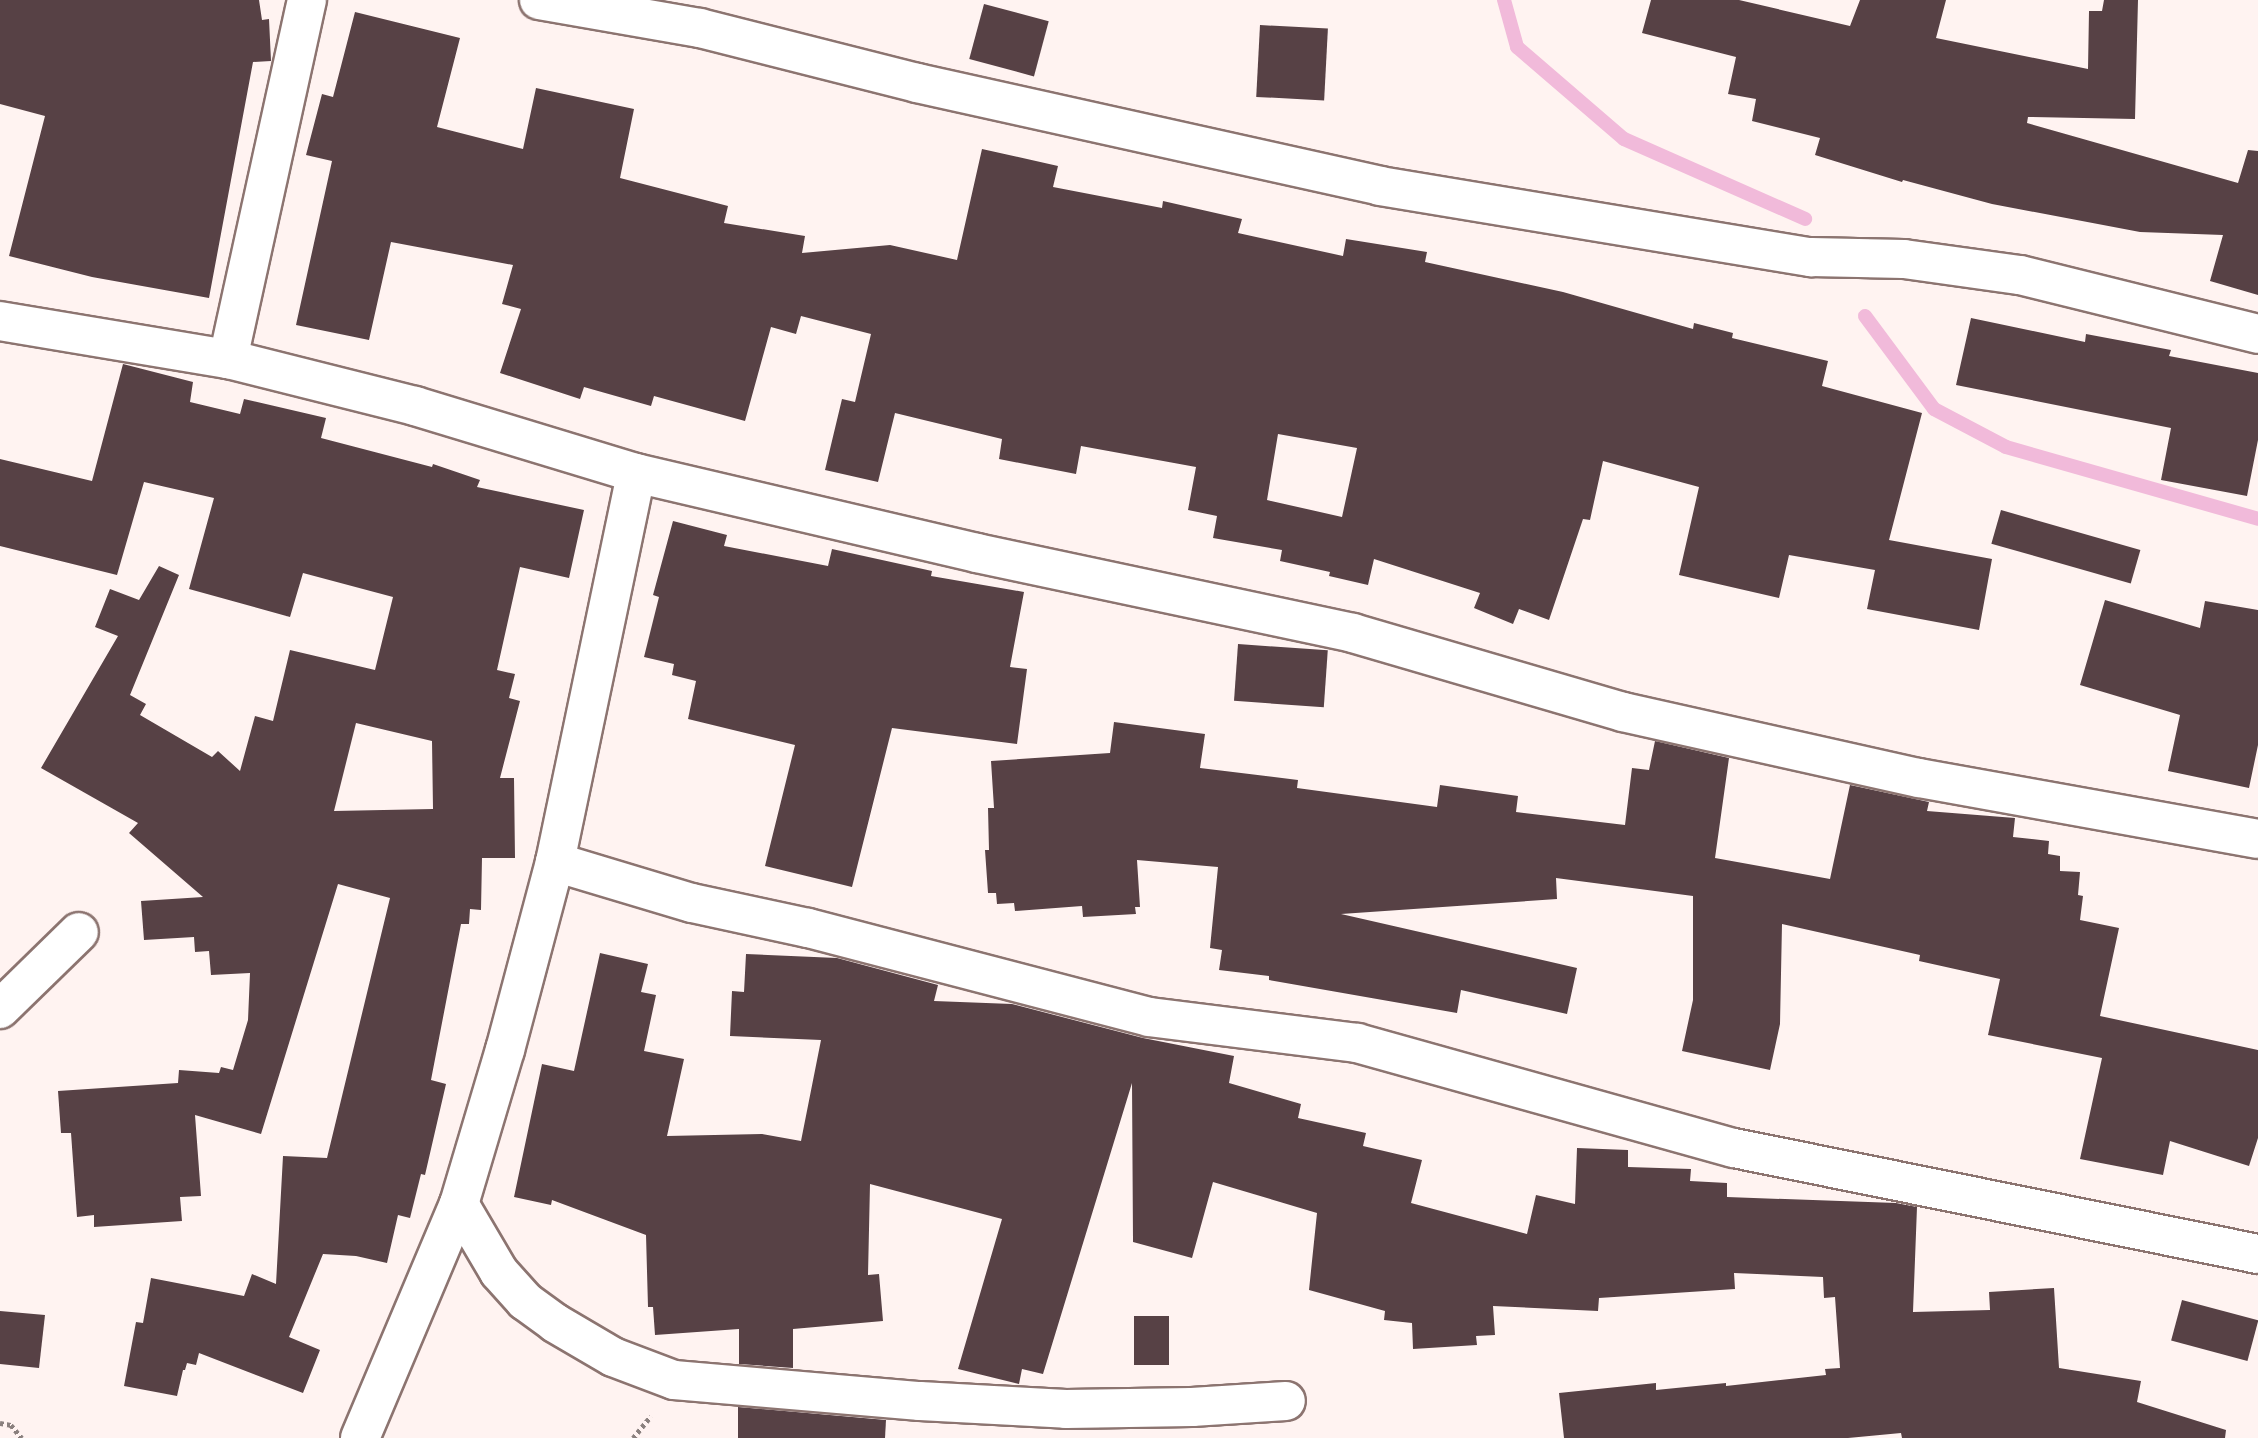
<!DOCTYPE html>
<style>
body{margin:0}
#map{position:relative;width:2258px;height:1438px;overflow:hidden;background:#fff3f1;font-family:Georgia,serif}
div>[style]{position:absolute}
.stream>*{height:14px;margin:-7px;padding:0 7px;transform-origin:7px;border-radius:7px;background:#f1bada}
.building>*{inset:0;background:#574145;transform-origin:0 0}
.path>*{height:4.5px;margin-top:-2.25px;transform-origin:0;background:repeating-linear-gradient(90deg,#8a807e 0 3.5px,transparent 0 7px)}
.roads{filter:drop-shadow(2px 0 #8c7470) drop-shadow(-2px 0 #8c7470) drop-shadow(0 2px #8c7470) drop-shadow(0 -2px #8c7470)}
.street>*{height:38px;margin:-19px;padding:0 19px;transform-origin:19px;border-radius:19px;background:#fff}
span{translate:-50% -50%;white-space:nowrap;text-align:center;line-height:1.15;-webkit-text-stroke:7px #fff3f1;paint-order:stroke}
</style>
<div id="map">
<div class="stream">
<i style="left:1504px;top:0;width:49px;rotate:74.5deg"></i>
<i style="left:1517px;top:47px;width:141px;rotate:40.7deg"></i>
<i style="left:1624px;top:139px;width:198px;rotate:23.8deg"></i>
<i style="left:1865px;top:316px;width:116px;rotate:53.4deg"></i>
<i style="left:1934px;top:409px;width:81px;rotate:27.8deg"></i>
<i style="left:2006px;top:447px;width:262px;rotate:15.9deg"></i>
</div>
<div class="building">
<i style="clip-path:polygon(0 0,259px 0,262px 20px,269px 19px,271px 61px,253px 62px,209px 298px,92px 277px,9px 256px,45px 116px,0 104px)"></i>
<i style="clip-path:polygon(1651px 0,1739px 0,1850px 26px,1860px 0,1946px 0,1936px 38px,2088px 69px,2089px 11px,2102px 11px,2104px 0,2138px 0,2135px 119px,2028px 117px,2027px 123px,2238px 183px,2248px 150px,2258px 151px,2258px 295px,2210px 281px,2223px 235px,2140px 232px,1992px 204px,1903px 180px,1902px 182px,1815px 155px,1820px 138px,1752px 121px,1756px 99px,1728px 94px,1736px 57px,1642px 33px)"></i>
<i style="left:984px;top:4px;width:67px;height:57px;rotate:15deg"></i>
<i style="clip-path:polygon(evenodd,355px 12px,460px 38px,437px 127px,523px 149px,536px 88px,634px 109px,620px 178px,728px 206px,724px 223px,805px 236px,802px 253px,890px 245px,957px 260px,982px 149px,1058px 166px,1053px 187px,1162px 208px,1163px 201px,1242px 219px,1238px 233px,1343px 256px,1346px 239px,1427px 252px,1425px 262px,1563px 292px,1693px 329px,1694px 323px,1733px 333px,1732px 338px,1828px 361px,1822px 386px,1922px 413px,1889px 540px,1992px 559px,1979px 630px,1867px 609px,1875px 570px,1789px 555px,1779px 598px,1679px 575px,1699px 487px,1603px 461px,1590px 520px,1583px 519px,1549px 620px,1519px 609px,1513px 624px,1474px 608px,1480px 593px,1374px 559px,1368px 585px,1329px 576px,1330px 572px,1280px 561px,1282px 550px,1213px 538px,1217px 516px,1188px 510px,1196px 467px,1081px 446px,1076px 474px,999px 459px,1002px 439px,895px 413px,878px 482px,825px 470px,842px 399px,855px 402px,871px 334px,801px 316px,796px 334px,771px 327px,745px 421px,654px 396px,651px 406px,584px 387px,580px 399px,500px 373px,521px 309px,502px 304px,513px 265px,391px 242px,369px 340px,296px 325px,332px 161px,306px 155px,322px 94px,333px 97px,355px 12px,1278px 434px,1357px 448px,1342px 517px,1267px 500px,1278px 434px)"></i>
<i style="left:1260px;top:25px;width:68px;height:72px;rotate:3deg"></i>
<i style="clip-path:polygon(1971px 318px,2085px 342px,2086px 334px,2171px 350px,2169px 356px,2258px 373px,2258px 440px,2247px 496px,2161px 480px,2171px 428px,1956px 385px)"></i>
<i style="clip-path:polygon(evenodd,123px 364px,193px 382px,190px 402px,240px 414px,244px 399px,326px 418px,321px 438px,432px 467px,433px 464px,480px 480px,477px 487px,584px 510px,569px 578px,520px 567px,497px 670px,515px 674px,509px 698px,520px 701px,500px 778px,514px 778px,515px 858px,482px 858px,481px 910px,470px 909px,469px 924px,461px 924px,431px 1080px,446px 1084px,425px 1175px,421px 1174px,410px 1218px,398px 1215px,387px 1263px,356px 1256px,323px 1254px,289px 1337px,320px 1350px,303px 1393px,199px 1353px,196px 1365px,187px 1363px,185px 1370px,183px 1370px,177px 1396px,124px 1386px,136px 1322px,143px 1323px,151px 1278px,244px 1296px,252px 1274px,276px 1284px,283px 1156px,327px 1158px,390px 898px,338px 884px,261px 1134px,195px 1115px,201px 1196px,180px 1197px,182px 1221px,94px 1227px,94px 1215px,77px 1217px,71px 1133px,61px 1133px,58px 1091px,178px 1083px,179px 1070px,219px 1073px,221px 1067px,233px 1070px,248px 1020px,250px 973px,211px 975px,209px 951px,195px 952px,194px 937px,144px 940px,141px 901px,203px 897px,129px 833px,138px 823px,41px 768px,118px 636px,95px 627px,110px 589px,139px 600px,159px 566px,179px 575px,130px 695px,146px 704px,140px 715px,212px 757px,218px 751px,240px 771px,255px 716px,273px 721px,290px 650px,375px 670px,393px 597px,303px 573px,290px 617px,189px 589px,214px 498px,144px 482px,117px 575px,0 546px,0 459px,92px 481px,123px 364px,356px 723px,432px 741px,433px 809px,334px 811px,356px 723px)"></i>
<i style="left:2001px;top:510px;width:145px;height:35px;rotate:16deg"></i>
<i style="clip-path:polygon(673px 521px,727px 535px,724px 546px,828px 566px,832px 549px,932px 571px,931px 576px,1024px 592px,1010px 667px,1027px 669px,1017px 744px,892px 728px,852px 887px,765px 866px,795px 745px,688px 719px,696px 681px,672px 675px,674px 664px,644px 657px,659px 597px,653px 595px)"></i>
<i style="clip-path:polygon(2105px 600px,2200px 628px,2205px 601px,2258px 610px,2258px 745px,2249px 788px,2168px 771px,2180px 715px,2080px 685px)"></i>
<i style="left:1238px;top:644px;width:90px;height:57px;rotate:4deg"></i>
<i style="clip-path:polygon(1114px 722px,1205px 734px,1200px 768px,1298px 780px,1297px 788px,1437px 807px,1440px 785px,1518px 796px,1516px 812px,1625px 825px,1632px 768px,1649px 770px,1655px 741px,1729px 758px,1715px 858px,1830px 879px,1850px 785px,1929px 802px,1927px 811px,2015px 818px,2013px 837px,2049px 841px,2048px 854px,2060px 856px,2060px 871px,2080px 872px,2078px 895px,2083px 896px,2080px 920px,2119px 928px,2100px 1016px,2258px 1050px,2258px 1138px,2249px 1166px,2170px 1141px,2163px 1175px,2080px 1159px,2102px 1058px,1988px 1035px,2000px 979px,1919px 961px,1920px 955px,1782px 924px,1780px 1024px,1770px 1070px,1682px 1051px,1693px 1000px,1693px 896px,1556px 878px,1557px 899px,1341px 914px,1577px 968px,1567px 1014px,1461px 990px,1457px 1013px,1269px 980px,1269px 976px,1219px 970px,1222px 950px,1210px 948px,1218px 867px,1137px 860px,1140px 907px,1135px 907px,1136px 914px,1083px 917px,1082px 906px,1015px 911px,1014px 903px,997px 904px,996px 893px,988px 893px,985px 850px,989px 850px,988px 808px,994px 808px,991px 761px,1110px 753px)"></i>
<i style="clip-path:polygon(600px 953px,648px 964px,641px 992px,656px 995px,644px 1051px,684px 1059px,667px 1136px,762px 1134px,801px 1141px,821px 1040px,730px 1036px,732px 991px,744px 992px,746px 954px,837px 958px,938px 985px,934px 1001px,1012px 1004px,1143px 1038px,1234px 1056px,1229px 1083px,1301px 1104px,1298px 1118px,1366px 1133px,1363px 1146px,1422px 1160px,1411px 1203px,1527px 1234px,1536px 1195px,1575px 1204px,1577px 1148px,1628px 1150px,1628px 1167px,1691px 1169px,1690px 1181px,1727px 1183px,1727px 1197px,1896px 1203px,1917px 1207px,1913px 1312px,1990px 1310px,1989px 1292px,2054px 1288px,2059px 1368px,2141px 1381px,2137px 1402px,2226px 1430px,2225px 1438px,1902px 1438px,1901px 1433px,1848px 1438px,1564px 1438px,1559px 1393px,1656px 1383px,1656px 1390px,1726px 1383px,1726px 1386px,1826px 1375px,1825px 1369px,1840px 1368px,1835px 1297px,1824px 1298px,1823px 1277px,1734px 1273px,1735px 1289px,1599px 1298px,1598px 1311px,1493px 1306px,1495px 1335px,1476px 1336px,1477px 1345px,1413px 1349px,1412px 1323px,1384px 1320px,1385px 1311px,1309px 1290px,1317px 1213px,1213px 1182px,1192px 1258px,1133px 1242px,1132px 1083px,1043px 1374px,1022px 1369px,1019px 1384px,958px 1369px,1002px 1219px,870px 1184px,868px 1275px,879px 1274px,883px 1321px,793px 1329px,793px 1368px,739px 1364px,739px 1329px,655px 1335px,653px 1307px,648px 1307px,646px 1235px,552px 1200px,551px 1205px,514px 1197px,542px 1064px,574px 1071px)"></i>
<i style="left:2182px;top:1300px;width:79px;height:42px;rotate:15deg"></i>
<i style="clip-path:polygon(0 1311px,45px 1315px,39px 1368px,0 1364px)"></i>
<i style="left:1134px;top:1316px;width:35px;height:49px"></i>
<i style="clip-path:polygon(738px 1407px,886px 1420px,885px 1438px,738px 1438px)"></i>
</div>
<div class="path">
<i style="left:0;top:1423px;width:11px;rotate:10deg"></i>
<i style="left:11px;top:1425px;width:17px;rotate:50deg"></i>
<i style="left:633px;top:1438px;width:28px;rotate:-51deg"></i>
</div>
<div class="roads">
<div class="street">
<i style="left:539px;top:0;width:163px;rotate:9.9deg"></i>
<i style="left:700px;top:28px;width:224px;rotate:14.2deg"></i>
<i style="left:917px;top:83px;width:474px;rotate:12.5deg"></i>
<i style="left:1380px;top:186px;width:437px;rotate:9.4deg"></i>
<i style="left:1811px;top:257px;width:93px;rotate:1.2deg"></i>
<i style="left:1904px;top:259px;width:117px;rotate:7.9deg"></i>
<i style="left:2020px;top:275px;width:245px;rotate:13.9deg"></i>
<i style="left:0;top:321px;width:231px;rotate:9.5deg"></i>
<i style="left:228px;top:359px;width:193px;rotate:14.1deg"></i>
<i style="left:415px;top:406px;width:231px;rotate:16.9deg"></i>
<i style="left:636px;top:473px;width:350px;rotate:13.2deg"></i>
<i style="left:977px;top:553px;width:384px;rotate:12deg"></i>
<i style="left:1353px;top:633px;width:281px;rotate:16.3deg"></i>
<i style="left:1623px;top:712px;width:303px;rotate:12.6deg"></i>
<i style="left:1919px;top:778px;width:344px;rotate:10.2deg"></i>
<i style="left:228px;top:359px;width:368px;rotate:-77.6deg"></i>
<i style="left:555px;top:862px;width:143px;rotate:16.7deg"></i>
<i style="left:692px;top:903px;width:119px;rotate:12.2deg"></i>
<i style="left:808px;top:928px;width:352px;rotate:14.6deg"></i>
<i style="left:1149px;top:1017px;width:210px;rotate:7.1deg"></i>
<i style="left:1357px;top:1043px;width:391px;rotate:15.6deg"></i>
<i style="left:1734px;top:1148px;width:535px;rotate:11.44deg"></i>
<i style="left:0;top:1009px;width:110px;rotate:-44.3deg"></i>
<i style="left:459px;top:1204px;width:79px;rotate:59.5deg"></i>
<i style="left:499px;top:1272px;width:39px;rotate:48deg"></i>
<i style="left:525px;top:1301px;width:37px;rotate:36deg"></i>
<i style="left:555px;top:1323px;width:67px;rotate:30.4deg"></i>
<i style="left:613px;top:1357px;width:65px;rotate:20.7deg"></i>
<i style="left:674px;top:1380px;width:247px;rotate:4.9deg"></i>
<i style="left:920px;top:1401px;width:146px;rotate:3.1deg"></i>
<i style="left:1066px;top:1409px;width:126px;rotate:-0.9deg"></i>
<i style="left:1192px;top:1407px;width:94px;rotate:-3.7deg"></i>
<i style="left:360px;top:1438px;width:254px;rotate:-67.1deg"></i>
<i style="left:459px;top:1204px;width:161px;rotate:-73.4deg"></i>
<i style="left:505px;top:1050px;width:195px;rotate:-75.1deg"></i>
<i style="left:555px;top:862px;width:397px;rotate:-78.2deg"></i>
</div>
</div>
</div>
